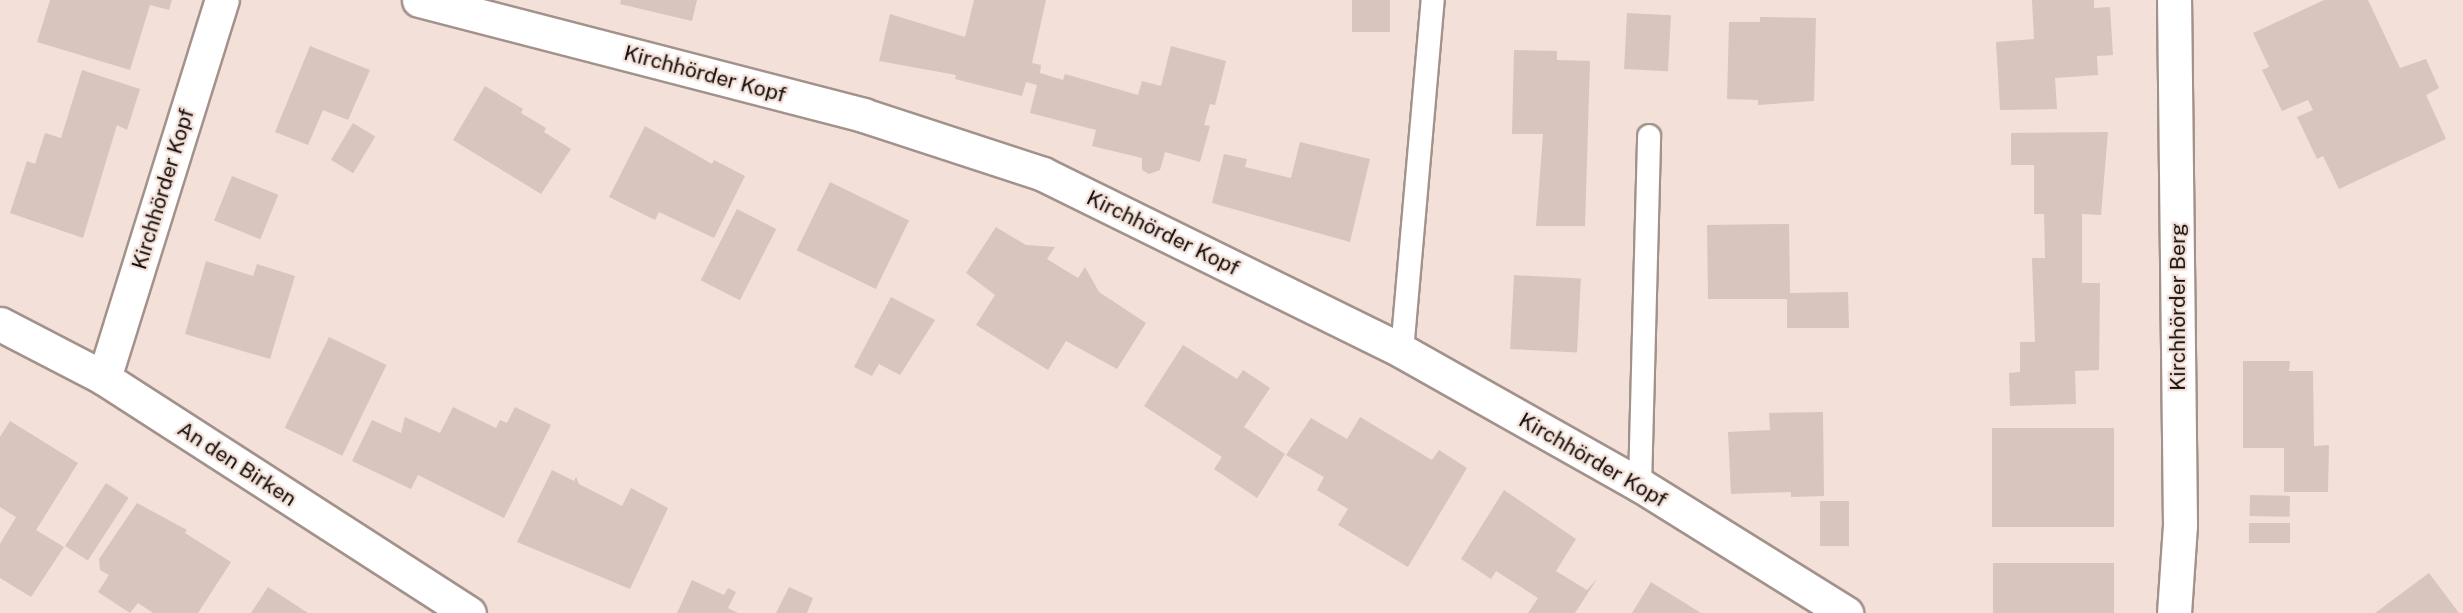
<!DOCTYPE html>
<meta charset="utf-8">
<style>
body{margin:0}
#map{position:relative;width:2463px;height:613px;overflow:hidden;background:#f3e0d8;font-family:"Public Sans",sans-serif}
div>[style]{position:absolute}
.building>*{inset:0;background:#d8c5be;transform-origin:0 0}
.roads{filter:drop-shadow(2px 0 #a3928b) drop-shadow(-2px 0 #a3928b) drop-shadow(0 2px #a3928b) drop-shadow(0 -2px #a3928b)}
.service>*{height:22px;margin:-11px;padding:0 11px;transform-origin:11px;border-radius:11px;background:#fff}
.minor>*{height:33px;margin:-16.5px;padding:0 16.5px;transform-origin:16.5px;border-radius:16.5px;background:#fff}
span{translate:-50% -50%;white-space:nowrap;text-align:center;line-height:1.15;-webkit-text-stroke:4.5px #f3e0d8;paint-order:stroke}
.street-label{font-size:21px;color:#140e0b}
</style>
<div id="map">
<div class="building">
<i style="clip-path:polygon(50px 0,172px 0,169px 10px,150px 5px,130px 70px,37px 42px)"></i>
<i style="clip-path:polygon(621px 0,697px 0,692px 21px,620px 4px)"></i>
<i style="clip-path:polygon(974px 0,1046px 0,1032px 63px,1041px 65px,1040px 73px,1063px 80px,1065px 74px,1138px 95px,1142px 81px,1161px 86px,1171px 46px,1226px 61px,1215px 105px,1210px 104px,1204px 125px,1210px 126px,1200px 162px,1165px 152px,1160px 170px,1149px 174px,1142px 170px,1142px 158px,1092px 146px,1096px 130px,1030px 113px,1037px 85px,1026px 82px,1022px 96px,955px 79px,956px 75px,879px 61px,890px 14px,965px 37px)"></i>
<i style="left:1352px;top:0;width:38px;height:32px"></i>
<i style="clip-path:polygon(2032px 0,2094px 0,2094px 8px,2110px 7px,2113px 55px,2097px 56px,2098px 75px,2055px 78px,2057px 109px,2000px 110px,1996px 42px,2034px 39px)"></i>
<i style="clip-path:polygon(2324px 0,2368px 0,2400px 68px,2426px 59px,2439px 88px,2426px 95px,2446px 139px,2339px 189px,2323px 156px,2317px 159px,2297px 117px,2313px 110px,2308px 100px,2282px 111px,2262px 70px,2269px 67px,2253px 33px)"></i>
<i style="left:1627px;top:13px;width:44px;height:56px;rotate:3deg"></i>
<i style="clip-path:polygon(1760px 17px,1816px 18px,1814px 101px,1758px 105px,1758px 100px,1727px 99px,1729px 22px,1760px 22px)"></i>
<i style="clip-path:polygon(310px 46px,370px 70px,348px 120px,323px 110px,308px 145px,275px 132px)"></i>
<i style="clip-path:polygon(1514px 50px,1557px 51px,1557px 60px,1590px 61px,1585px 226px,1536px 226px,1543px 134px,1512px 134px)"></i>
<i style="clip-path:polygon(82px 70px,140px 89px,127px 130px,117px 125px,83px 238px,10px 213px,27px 161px,35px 164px,45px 133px,61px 138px)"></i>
<i style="clip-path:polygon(485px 86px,523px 109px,521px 113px,546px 128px,544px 132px,571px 149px,541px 194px,453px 140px)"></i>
<i style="left:353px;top:123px;width:26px;height:43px;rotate:31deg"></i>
<i style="clip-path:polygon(645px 126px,712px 164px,714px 160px,745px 176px,714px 238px,659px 212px,655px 220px,609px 197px)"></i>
<i style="clip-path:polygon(2108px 132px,2101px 215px,2082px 214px,2082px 283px,2100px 283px,2099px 370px,2075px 371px,2076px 404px,2010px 406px,2009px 373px,2020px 372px,2020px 342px,2035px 342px,2032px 258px,2045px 258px,2044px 214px,2034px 214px,2034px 165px,2011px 165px,2011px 133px)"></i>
<i style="clip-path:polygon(1300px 142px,1370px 159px,1350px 242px,1212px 203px,1224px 154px,1247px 159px,1245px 167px,1291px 178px)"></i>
<i style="left:232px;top:176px;width:50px;height:48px;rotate:22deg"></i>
<i style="left:830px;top:182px;width:88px;height:76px;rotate:26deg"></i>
<i style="left:737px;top:209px;width:44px;height:80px;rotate:27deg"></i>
<i style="clip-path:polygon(1789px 224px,1790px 293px,1848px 292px,1849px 328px,1787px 328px,1787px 299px,1708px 299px,1707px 225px)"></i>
<i style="clip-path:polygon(996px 227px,1026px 245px,1055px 247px,1047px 259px,1078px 278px,1085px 267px,1099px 292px,1146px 323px,1117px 369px,1066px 341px,1048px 370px,976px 325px,995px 295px,966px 273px)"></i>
<i style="clip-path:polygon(206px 261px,253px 276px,257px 264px,295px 276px,270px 359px,185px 334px)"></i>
<i style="left:1514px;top:275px;width:67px;height:74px;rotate:3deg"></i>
<i style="clip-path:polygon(891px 297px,935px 320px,900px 375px,879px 364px,872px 376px,854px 367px)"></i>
<i style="left:329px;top:337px;width:64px;height:101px;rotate:26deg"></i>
<i style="clip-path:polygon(1183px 345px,1237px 379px,1243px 370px,1270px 388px,1244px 427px,1285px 454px,1257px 498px,1214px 469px,1222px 457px,1144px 406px)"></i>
<i style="clip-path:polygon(2243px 361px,2290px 361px,2289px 371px,2313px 371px,2314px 446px,2329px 445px,2328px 492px,2284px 492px,2284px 448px,2243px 448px)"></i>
<i style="clip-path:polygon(453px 407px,496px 428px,500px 420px,507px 423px,515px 407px,551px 425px,504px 518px,418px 475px,411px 489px,352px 461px,372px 420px,401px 433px,405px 417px,440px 433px)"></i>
<i style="clip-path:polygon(1823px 412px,1824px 496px,1791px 497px,1791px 492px,1731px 494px,1728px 432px,1770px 430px,1769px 413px)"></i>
<i style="clip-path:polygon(1360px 417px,1432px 460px,1439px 450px,1467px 468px,1408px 567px,1338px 525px,1348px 509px,1317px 490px,1324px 477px,1286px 455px,1311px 418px,1347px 439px)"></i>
<i style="clip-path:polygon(10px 421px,78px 463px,36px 530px,64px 547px,31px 597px,0 578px,0 544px,16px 517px,0 507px,0 437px)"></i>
<i style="left:1992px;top:428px;width:122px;height:99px"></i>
<i style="clip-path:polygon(552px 470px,574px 481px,576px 477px,579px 484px,622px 506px,631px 488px,668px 508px,630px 589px,517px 542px)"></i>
<i style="left:106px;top:483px;width:27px;height:75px;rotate:33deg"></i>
<i style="clip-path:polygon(1504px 490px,1576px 539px,1556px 571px,1587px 590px,1597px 579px,1575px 613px,1528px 613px,1538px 598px,1496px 571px,1491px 579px,1461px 559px)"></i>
<i style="left:2250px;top:495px;width:40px;height:21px;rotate:1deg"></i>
<i style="left:1849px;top:501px;width:45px;height:29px;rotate:90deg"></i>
<i style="clip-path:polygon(137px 503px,187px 530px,185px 533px,231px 562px,198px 613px,153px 613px,138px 603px,130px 613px,98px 592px,109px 575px,100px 570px,99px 559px)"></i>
<i style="left:2249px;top:523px;width:41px;height:20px"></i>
<i style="left:2114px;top:563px;width:50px;height:121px;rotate:90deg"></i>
<i style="clip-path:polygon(2429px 573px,2459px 613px,2375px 613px)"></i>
<i style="clip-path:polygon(692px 580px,724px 595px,728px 588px,736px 592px,728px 608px,738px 613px,677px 613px)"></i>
<i style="clip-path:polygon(1651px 582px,1701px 613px,1632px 613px)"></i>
<i style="clip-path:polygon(268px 587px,308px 613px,251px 613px)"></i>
<i style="clip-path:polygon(789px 587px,813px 598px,807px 613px,776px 613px)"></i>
</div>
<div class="roads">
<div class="service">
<i style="left:1402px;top:351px;width:352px;rotate:-85deg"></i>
<i style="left:1640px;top:485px;width:349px;rotate:-88.5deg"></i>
</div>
<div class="minor">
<i style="left:419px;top:0;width:459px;rotate:14.5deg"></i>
<i style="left:863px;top:115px;width:189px;rotate:18.1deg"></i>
<i style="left:1043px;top:174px;width:400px;rotate:26.2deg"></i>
<i style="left:1402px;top:351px;width:273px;rotate:29.4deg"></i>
<i style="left:1640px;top:485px;width:243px;rotate:31.9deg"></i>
<i style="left:0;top:324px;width:117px;rotate:27.4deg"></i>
<i style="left:104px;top:378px;width:434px;rotate:32.8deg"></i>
<i style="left:104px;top:378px;width:396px;rotate:-72.7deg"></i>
<i style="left:2174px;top:613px;width:88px;rotate:-86.1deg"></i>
<i style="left:2180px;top:525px;width:525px;rotate:-90.65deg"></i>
</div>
</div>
<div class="street-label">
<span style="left:705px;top:74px;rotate:15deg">Kirchhörder Kopf</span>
<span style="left:163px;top:189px;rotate:-73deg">Kirchhörder Kopf</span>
<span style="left:1163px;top:233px;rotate:26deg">Kirchhörder Kopf</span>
<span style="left:2178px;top:307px;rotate:-90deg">Kirchhörder Berg</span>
<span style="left:1593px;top:460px;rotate:30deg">Kirchhörder Kopf</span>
<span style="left:237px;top:464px;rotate:33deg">An den Birken</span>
</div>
</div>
